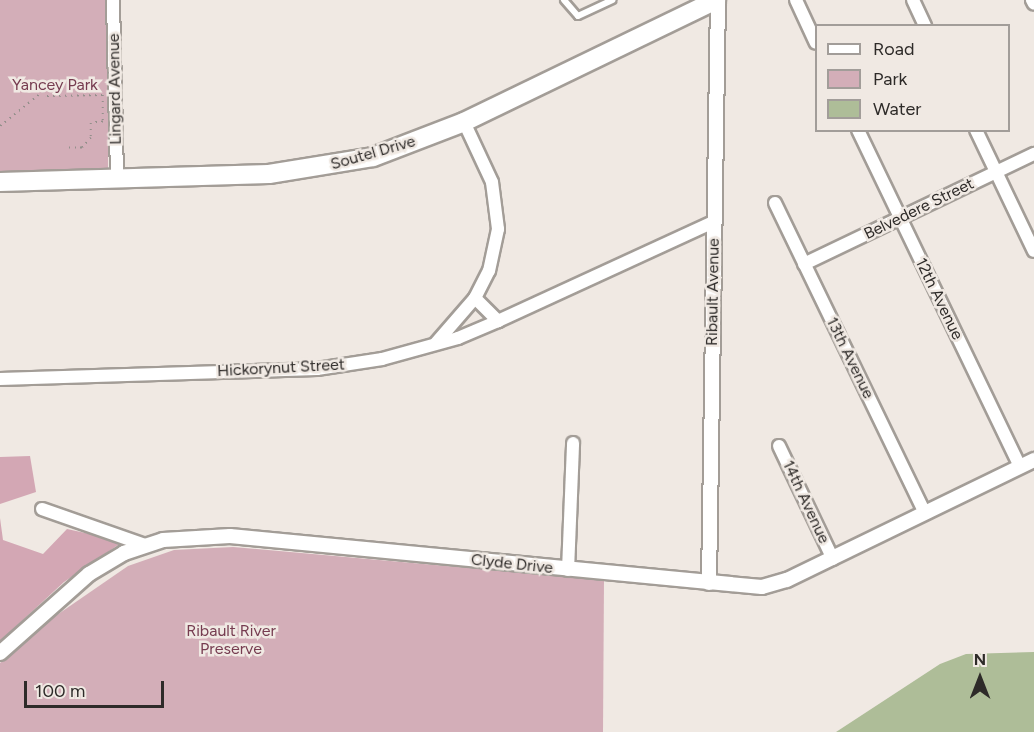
<!DOCTYPE html>
<style>
body{margin:0}
#map{position:relative;width:1034px;height:732px;overflow:hidden;background:#f0e9e3;font-family:Figtree,sans-serif}
div>[style]{position:absolute}
.green>*{inset:0;background:#d3aeb8;transform-origin:0 0}
.forest>*{inset:0;background:#d3a7b4}
.water>*{inset:0;background:#aebd98}
.path>*{height:1.5px;margin-top:-0.75px;transform-origin:0;background:repeating-linear-gradient(90deg,#948f8b 0 1.5px,transparent 0 6px)}
.roads{filter:drop-shadow(2px 0 #a39d97) drop-shadow(-2px 0 #a39d97) drop-shadow(0 2px #a39d97) drop-shadow(0 -2px #a39d97)}
.service>*{height:6px;margin:-3px;padding:0 3px;transform-origin:3px;border-radius:3px;background:#fff}
.minor>*{height:12px;margin:-6px;padding:0 6px;transform-origin:6px;border-radius:6px;background:#fff}
.tertiary>*{height:14px;margin:-7px;padding:0 7px;transform-origin:7px;border-radius:7px;background:#fff}
.primary>*{height:18px;margin:-9px;padding:0 9px;transform-origin:9px;border-radius:9px;background:#fff}
span{translate:-50% -50%;white-space:nowrap;text-align:center;line-height:1.15;-webkit-text-stroke:5px #f0e9e3;paint-order:stroke}
.park-label{font-size:16px;color:#763c50}
.street-label{font-size:16px;color:#2e2b29}
.legend{position:absolute;left:815px;top:24px;width:195px;height:108px;box-sizing:border-box;background:#f0e9e3;border:2px solid #a29d99;margin:0;padding:8px 10px;list-style:none;font-size:18px;color:#2e2b29}
.legend li{display:flex;align-items:center;gap:12px;height:30px}
.legend b{width:30px;border:2px solid #a29d99}
.north{position:absolute;left:950px;top:648px;width:60px;height:60px;-webkit-text-stroke:4px #f0e9e3;paint-order:stroke;rotate:0deg;font-size:16px;font-weight:700;line-height:24px;text-align:center;color:#2e2b29}
.north::after{content:'';display:block;margin:auto;width:21px;height:27px;background:#2e2b29;clip-path:polygon(50% 0,100% 100%,50% 72%,0 100%)}
.scale{position:absolute;left:24px;top:681px;width:140px;height:27px;box-sizing:border-box;border:3px solid #2e2b29;border-top:0;padding-left:8px;font-size:18px;line-height:21px;white-space:nowrap;color:#2e2b29;-webkit-text-stroke:4px #f0e9e3;paint-order:stroke}
</style>
<div id="map">
<div class="green">
<i style="left:0;top:0;width:108px;height:172px"></i>
<i style="clip-path:polygon(233px 547px,604px 580px,603px 732px,0 732px,0 663px,54px 617px,128px 566px,174px 550px)"></i>
</div>
<div class="forest">
<i style="clip-path:polygon(30px 456px,36px 492px,0 504px,0 457px)"></i>
<i style="clip-path:polygon(0 518px,3px 540px,43px 554px,67px 529px,117px 540px,118px 545px,64px 582px,0 641px)"></i>
</div>
<div class="water">
<i style="clip-path:polygon(1034px 652px,1034px 732px,836px 732px,940px 664px,966px 654px)"></i>
</div>
<div class="path">
<i style="left:43px;top:91px;width:6px;rotate:51deg"></i>
<i style="left:47px;top:96px;width:56px;rotate:-1deg"></i>
<i style="left:103px;top:95px;width:27px;rotate:90deg"></i>
<i style="left:103px;top:122px;width:12px;rotate:175deg"></i>
<i style="left:91px;top:123px;width:15px;rotate:90deg"></i>
<i style="left:91px;top:138px;width:13px;rotate:132deg"></i>
<i style="left:82px;top:148px;width:17px;rotate:180deg"></i>
<i style="left:0;top:126px;width:60px;rotate:-39deg"></i>
</div>
<div class="roads">
<div class="service">
<i style="left:564px;top:0;width:21px;rotate:49deg"></i>
<i style="left:578px;top:16px;width:38px;rotate:-25deg"></i>
</div>
<div class="minor">
<i style="left:113px;top:0;width:178px;rotate:88.7deg"></i>
<i style="left:796px;top:0;width:47px;rotate:65.1deg"></i>
<i style="left:913px;top:0;width:29px;rotate:65deg"></i>
<i style="left:1032px;top:0;width:4px;rotate:63deg"></i>
<i style="left:858px;top:130px;width:374px;rotate:64.3deg"></i>
<i style="left:976px;top:130px;width:134px;rotate:64.4deg"></i>
<i style="left:775px;top:203px;width:344px;rotate:64.2deg"></i>
<i style="left:804px;top:264px;width:255px;rotate:-25.6deg"></i>
<i style="left:475px;top:298px;width:33px;rotate:45deg"></i>
<i style="left:436px;top:343px;width:60px;rotate:-49.1deg"></i>
<i style="left:475px;top:298px;width:30px;rotate:-63deg"></i>
<i style="left:489px;top:271px;width:43px;rotate:-77.9deg"></i>
<i style="left:498px;top:229px;width:47px;rotate:-97.3deg"></i>
<i style="left:492px;top:182px;width:66px;rotate:-115deg"></i>
<i style="left:0;top:379px;width:317px;rotate:-1.8deg"></i>
<i style="left:317px;top:369px;width:66px;rotate:-8.7deg"></i>
<i style="left:382px;top:359px;width:79px;rotate:-15.4deg"></i>
<i style="left:458px;top:338px;width:43px;rotate:-23deg"></i>
<i style="left:498px;top:321px;width:237px;rotate:-24.7deg"></i>
<i style="left:779px;top:446px;width:125px;rotate:64.5deg"></i>
<i style="left:42px;top:509px;width:109px;rotate:19.3deg"></i>
<i style="left:568px;top:570px;width:127px;rotate:-87.7deg"></i>
</div>
<div class="tertiary">
<i style="left:709px;top:583px;width:583px;rotate:-89.12deg"></i>
<i style="left:0;top:653px;width:119px;rotate:-41.6deg"></i>
<i style="left:89px;top:574px;width:41px;rotate:-31deg"></i>
<i style="left:124px;top:553px;width:41px;rotate:-18.4deg"></i>
<i style="left:163px;top:540px;width:67px;rotate:-3.4deg"></i>
<i style="left:230px;top:536px;width:534px;rotate:5.48deg"></i>
<i style="left:762px;top:587px;width:26px;rotate:-16deg"></i>
<i style="left:787px;top:580px;width:275px;rotate:-25.9deg"></i>
</div>
<div class="primary">
<i style="left:0;top:182px;width:269px;rotate:-1.7deg"></i>
<i style="left:269px;top:174px;width:105px;rotate:-9.3deg"></i>
<i style="left:373px;top:157px;width:97px;rotate:-21deg"></i>
<i style="left:464px;top:122px;width:280px;rotate:-25.8deg"></i>
</div>
</div>
<div class="park-label">
<span style="left:55px;top:85px">Yancey Park</span>
<span style="left:231px;top:640px">Ribault River<br>Preserve</span>
</div>
<div class="street-label">
<span style="left:115px;top:89px;rotate:-91deg">Lingard Avenue</span>
<span style="left:373px;top:153px;rotate:-16deg">Soutel Drive</span>
<span style="left:919px;top:209px;rotate:-26deg">Belvedere Street</span>
<span style="left:713px;top:292px;rotate:-89deg">Ribault Avenue</span>
<span style="left:939px;top:299px;rotate:64deg">12th Avenue</span>
<span style="left:850px;top:358px;rotate:64deg">13th Avenue</span>
<span style="left:281px;top:368px;rotate:-3deg">Hickorynut Street</span>
<span style="left:806px;top:502px;rotate:65deg">14th Avenue</span>
<span style="left:512px;top:564px;rotate:6deg">Clyde Drive</span>
</div>
<ul class="legend">
<li><b style="height:8px;background:#fff"></b>Road</li>
<li><b style="height:16px;background:#d3aeb8"></b>Park</li>
<li><b style="height:16px;background:#aebd98"></b>Water</li>
</ul>
<div class="north">N</div>
<div class="scale">100 m</div>
</div>
